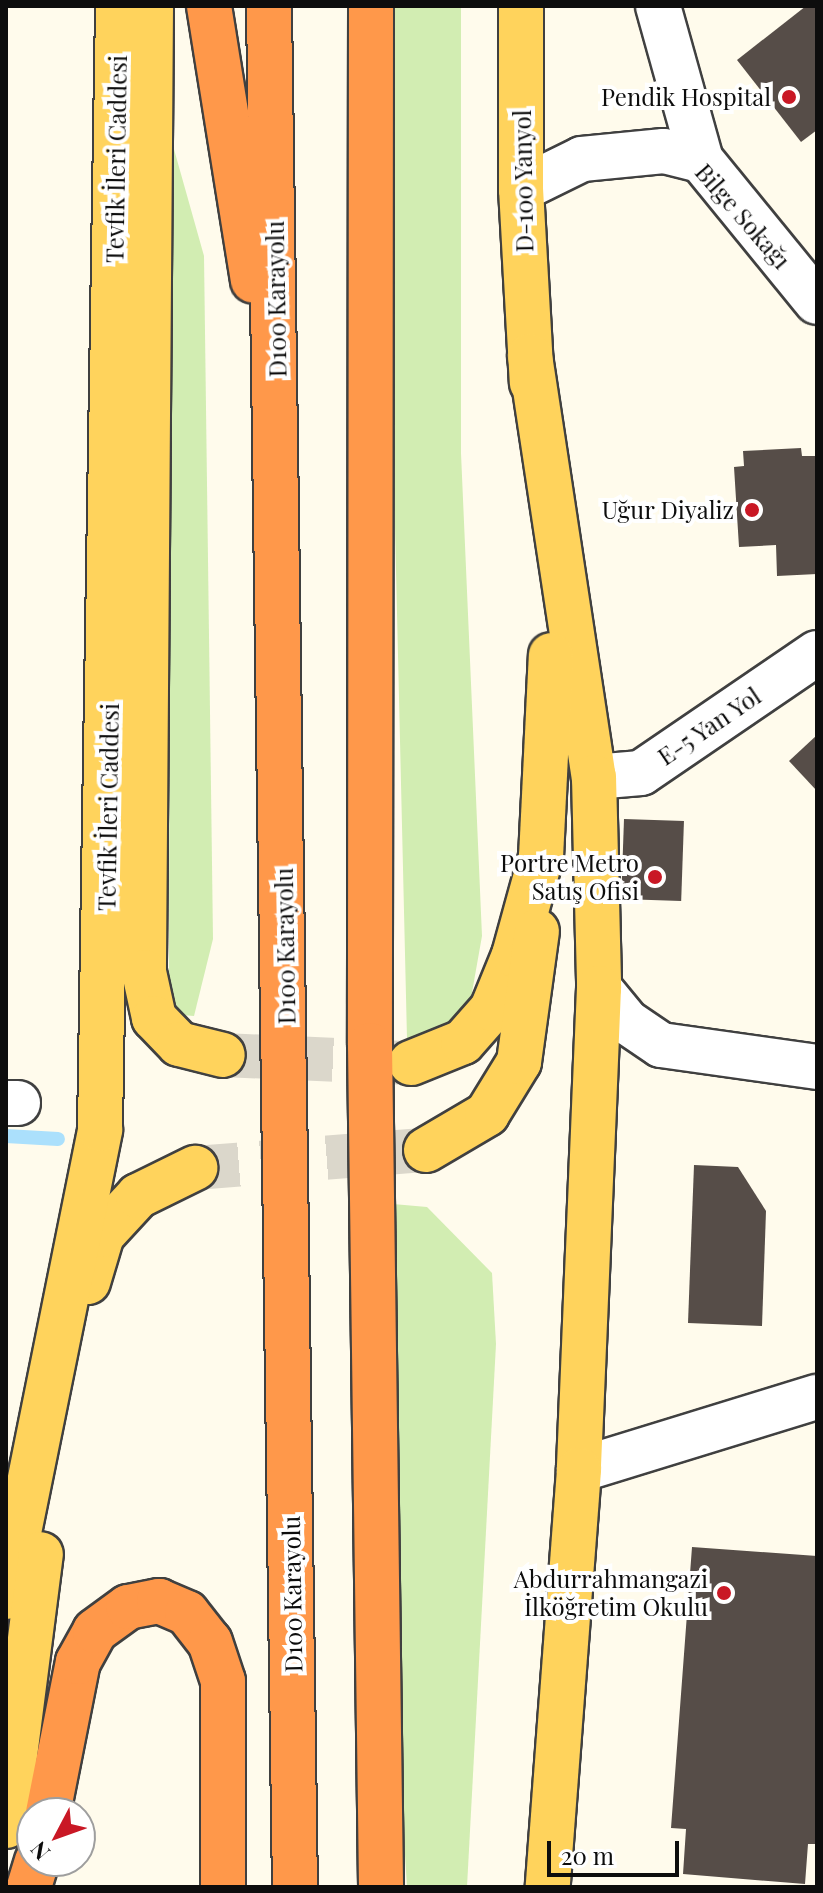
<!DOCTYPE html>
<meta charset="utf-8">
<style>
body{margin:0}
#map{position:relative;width:823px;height:1893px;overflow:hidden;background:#fffbec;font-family:"Playfair Display",serif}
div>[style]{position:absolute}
.green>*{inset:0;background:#d2edb2}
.stream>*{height:14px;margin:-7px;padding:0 7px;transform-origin:7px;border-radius:7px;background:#abe0fc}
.building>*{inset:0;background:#564d48;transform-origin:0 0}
.major-tunnel>*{height:44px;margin-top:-22px;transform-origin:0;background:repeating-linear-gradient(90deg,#dbd7cb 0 44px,transparent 0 66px)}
.roads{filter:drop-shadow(2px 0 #404040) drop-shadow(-2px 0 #404040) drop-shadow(0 2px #404040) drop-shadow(0 -2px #404040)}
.minor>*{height:44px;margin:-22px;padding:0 22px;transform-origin:22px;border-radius:22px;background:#fff}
.major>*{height:44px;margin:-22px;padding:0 22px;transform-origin:22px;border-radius:22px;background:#ffd35c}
.highway>*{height:44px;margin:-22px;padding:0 22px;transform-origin:22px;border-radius:22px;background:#ff984a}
.dots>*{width:22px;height:22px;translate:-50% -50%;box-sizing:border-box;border:4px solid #fff;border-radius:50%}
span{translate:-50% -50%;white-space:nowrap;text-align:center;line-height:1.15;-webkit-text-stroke:8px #fff;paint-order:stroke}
.poi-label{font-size:24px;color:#0d0d0d}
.right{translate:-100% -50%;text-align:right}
.street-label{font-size:24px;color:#0d0d0d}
.frame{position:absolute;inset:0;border:8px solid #0d0d0d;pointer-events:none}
.north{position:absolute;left:16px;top:1797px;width:80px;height:80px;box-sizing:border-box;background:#fff;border:2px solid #9e9e9e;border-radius:50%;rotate:229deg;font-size:22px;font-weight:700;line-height:32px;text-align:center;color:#0d0d0d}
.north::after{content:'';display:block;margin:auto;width:28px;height:36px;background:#c91825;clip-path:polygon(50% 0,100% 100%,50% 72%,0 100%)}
.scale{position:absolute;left:547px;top:1841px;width:132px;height:36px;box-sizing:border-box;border:4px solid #0d0d0d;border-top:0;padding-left:10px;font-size:24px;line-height:28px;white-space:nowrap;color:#0d0d0d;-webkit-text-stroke:6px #fff;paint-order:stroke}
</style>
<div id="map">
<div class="green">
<i style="clip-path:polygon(391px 6px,461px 6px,461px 453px,482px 936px,468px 1015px,430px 1041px,407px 1039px,388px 229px)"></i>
<i style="clip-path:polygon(170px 135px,204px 256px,213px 939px,194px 1016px,169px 1014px)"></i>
<i style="clip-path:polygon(393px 1204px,427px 1207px,492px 1273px,496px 1344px,467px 1887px,407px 1887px,398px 1745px)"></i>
</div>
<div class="stream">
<i style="left:6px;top:1136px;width:52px;rotate:3.3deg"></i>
</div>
<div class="building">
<i style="clip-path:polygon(806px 6px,817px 6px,817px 130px,801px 142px,737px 60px)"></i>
<i style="clip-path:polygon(801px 448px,802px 456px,815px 456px,817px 574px,777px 576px,776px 545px,739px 547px,734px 467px,744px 466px,743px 451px)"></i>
<i style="clip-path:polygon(817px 735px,817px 791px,789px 761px)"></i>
<i style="left:624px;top:819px;width:60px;height:80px;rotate:2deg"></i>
<i style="clip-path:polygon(694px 1165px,738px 1167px,766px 1211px,762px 1326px,688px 1323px)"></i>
<i style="clip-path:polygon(692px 1547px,817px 1556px,817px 1844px,808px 1844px,805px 1884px,683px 1874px,686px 1829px,671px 1828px)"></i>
</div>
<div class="major-tunnel">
<i style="left:223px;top:1055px;width:186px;rotate:2.5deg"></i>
<i style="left:195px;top:1168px;width:232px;rotate:-4.5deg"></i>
</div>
<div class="roads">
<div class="minor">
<i style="left:658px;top:6px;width:160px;rotate:74.4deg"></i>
<i style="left:521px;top:189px;width:68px;rotate:-26.2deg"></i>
<i style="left:582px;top:159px;width:82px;rotate:-5.6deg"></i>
<i style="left:664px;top:151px;width:38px;rotate:14deg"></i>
<i style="left:701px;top:160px;width:183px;rotate:50.8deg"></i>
<i style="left:594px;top:777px;width:47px;rotate:-4.9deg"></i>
<i style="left:641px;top:773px;width:213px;rotate:-34.3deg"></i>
<i style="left:599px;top:988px;width:44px;rotate:50.5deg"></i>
<i style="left:627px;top:1022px;width:41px;rotate:34.1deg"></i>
<i style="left:661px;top:1045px;width:158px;rotate:8deg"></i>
<i style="left:6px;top:1103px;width:12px"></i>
<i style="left:579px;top:1470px;width:249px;rotate:-17.1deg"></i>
</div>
<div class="major">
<i style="left:151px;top:6px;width:966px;rotate:90.42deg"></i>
<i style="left:144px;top:972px;width:47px;rotate:77.7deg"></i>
<i style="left:154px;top:1018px;width:36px;rotate:46deg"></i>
<i style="left:179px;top:1044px;width:45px;rotate:14deg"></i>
<i style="left:521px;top:6px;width:183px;rotate:90deg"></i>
<i style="left:521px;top:189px;width:194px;rotate:86.8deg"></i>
<i style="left:530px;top:356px;width:426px;rotate:81.4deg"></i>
<i style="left:594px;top:777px;width:211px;rotate:88.6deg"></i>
<i style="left:599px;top:988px;width:482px;rotate:92.4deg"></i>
<i style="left:579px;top:1470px;width:418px;rotate:94.3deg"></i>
<i style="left:411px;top:1063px;width:56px;rotate:-22deg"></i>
<i style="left:463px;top:1042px;width:44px;rotate:-48.7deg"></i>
<i style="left:492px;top:1009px;width:58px;rotate:-67.8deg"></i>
<i style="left:514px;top:955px;width:102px;rotate:-74.6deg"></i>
<i style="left:541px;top:857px;width:202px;rotate:-87.2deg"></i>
<i style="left:426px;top:1150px;width:71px;rotate:-30.5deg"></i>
<i style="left:487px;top:1114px;width:61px;rotate:-58.4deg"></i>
<i style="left:519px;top:1062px;width:132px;rotate:-82.2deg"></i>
<i style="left:88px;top:1282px;width:49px;rotate:-73.4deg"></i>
<i style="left:102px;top:1235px;width:53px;rotate:-47.3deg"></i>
<i style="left:138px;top:1196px;width:64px;rotate:-26.2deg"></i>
<i style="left:6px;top:1597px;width:477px;rotate:-78.6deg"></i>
<i style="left:100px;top:1129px;width:1123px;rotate:-89.08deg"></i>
<i style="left:6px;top:1826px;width:274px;rotate:-82.7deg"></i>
</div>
<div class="highway">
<i style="left:209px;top:6px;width:278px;rotate:80.9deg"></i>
<i style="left:269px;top:6px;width:1881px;rotate:89.21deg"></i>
<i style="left:371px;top:6px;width:1039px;rotate:90.06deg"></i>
<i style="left:370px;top:1045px;width:842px;rotate:89.25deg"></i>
<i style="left:48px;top:1813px;width:154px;rotate:-78.8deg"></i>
<i style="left:78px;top:1662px;width:35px;rotate:-61deg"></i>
<i style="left:95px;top:1631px;width:41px;rotate:-36deg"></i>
<i style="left:128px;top:1607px;width:32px;rotate:-11deg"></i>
<i style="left:159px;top:1601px;width:30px;rotate:23deg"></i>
<i style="left:187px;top:1613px;width:37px;rotate:52deg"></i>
<i style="left:210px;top:1642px;width:41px;rotate:71.6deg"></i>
<i style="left:223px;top:1681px;width:206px;rotate:90deg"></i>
<i style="left:29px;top:1887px;width:27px;rotate:-73deg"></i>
</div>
</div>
<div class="dots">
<i style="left:789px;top:97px;background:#c91825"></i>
<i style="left:752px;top:510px;background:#c91825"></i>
<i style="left:655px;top:877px;background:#c91825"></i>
<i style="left:724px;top:1593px;background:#c91825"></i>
</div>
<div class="poi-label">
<span class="right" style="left:771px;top:97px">Pendik Hospital</span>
<span class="right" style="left:734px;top:510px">Uğur Diyaliz</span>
<span class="right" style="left:639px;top:877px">Portre Metro<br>Satış Ofisi</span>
<span class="right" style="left:708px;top:1593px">Abdurrahmangazi<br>İlköğretim Okulu</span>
</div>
<div class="street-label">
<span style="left:116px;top:159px;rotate:-89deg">Tevfik İleri Caddesi</span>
<span style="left:523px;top:181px;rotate:-91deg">D-100 Yanyol</span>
<span style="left:743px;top:216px;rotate:49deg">Bilge Sokağı</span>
<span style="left:276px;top:299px;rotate:-91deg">D100 Karayolu</span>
<span style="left:709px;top:726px;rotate:-34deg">E-5 Yan Yol</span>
<span style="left:108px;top:807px;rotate:-89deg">Tevfik İleri Caddesi</span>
<span style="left:285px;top:946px;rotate:-91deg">D100 Karayolu</span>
<span style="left:292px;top:1594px;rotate:-91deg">D100 Karayolu</span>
</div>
<div class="frame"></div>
<div class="north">N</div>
<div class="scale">20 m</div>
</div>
